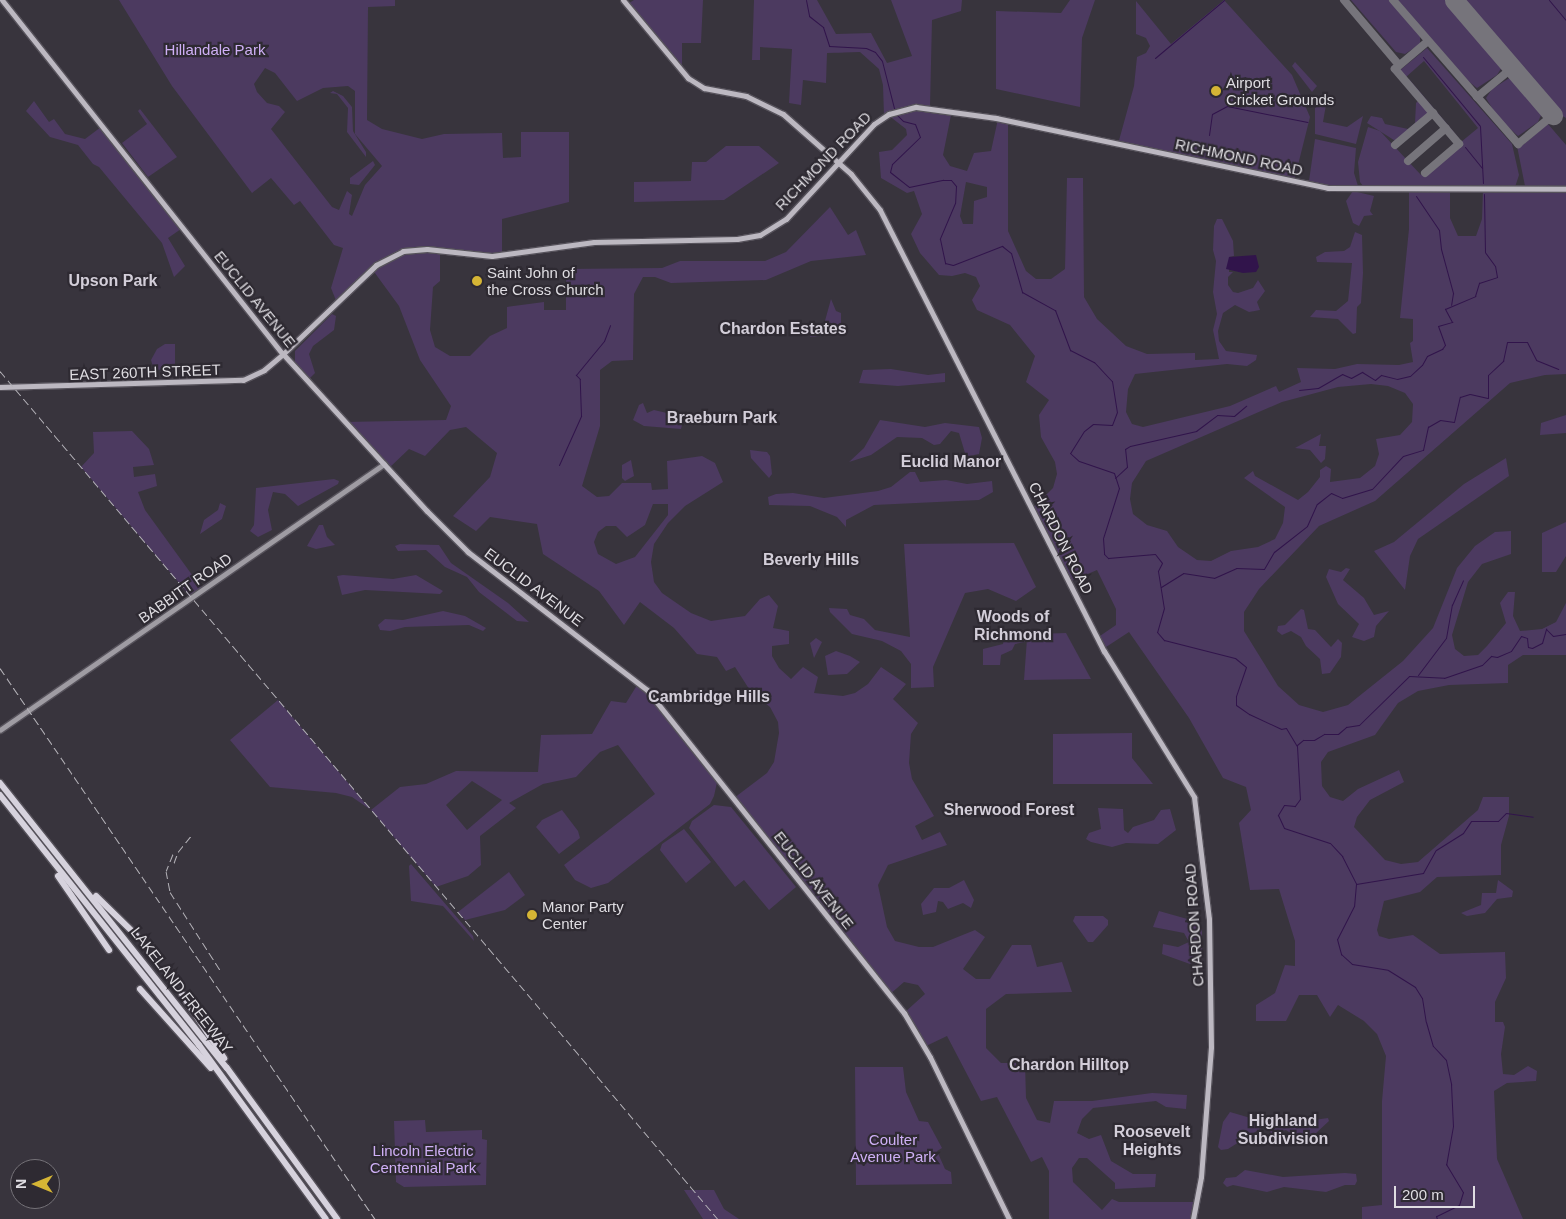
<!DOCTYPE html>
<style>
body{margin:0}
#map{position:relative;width:1566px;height:1219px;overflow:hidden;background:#38343d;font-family:Arial,sans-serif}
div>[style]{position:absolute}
.green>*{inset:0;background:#4c3a60}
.water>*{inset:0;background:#31144b}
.stream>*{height:1px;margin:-0.5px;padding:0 0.5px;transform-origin:0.5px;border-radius:0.5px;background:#31144b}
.taxiway>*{height:8px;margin:-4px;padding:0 4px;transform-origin:4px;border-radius:4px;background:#76747b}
.runway>*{height:19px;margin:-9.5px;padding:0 9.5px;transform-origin:9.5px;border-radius:9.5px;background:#76747b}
.roads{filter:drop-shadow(1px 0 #56525b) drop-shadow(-1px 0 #56525b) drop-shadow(0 1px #56525b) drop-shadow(0 -1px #56525b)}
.secondary>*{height:4.5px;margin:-2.25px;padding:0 2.25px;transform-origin:2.25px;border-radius:2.25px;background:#9f9ca3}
.primary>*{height:5px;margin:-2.5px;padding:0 2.5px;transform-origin:2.5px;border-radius:2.5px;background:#bcb8c1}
.motorway>*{height:6px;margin:-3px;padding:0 3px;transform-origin:3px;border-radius:3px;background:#d6d2dd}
.rail>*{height:1px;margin-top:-0.5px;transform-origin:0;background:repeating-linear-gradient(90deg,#b5b3b9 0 8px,transparent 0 12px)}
.dots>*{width:14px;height:14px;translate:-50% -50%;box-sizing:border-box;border:2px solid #2e2a32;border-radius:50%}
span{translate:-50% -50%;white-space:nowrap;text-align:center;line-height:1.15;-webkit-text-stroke:4.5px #2e2a32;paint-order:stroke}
.park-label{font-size:15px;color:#cfb0f6}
.poi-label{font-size:15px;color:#dfdde2}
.left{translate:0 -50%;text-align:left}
.street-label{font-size:15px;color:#dfdde2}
.neighbourhood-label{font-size:16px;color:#d3ced9;font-weight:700}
.north{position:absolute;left:10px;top:1159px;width:50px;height:50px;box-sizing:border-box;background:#2e2a32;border:1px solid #757278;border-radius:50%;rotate:270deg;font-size:14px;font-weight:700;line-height:20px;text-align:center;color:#dfdde2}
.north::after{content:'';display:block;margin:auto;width:18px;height:22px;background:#d5b535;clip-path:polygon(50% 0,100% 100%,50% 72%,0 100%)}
.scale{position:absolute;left:1394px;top:1186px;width:81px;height:22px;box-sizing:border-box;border:2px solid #dfdde2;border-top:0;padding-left:6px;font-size:15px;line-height:18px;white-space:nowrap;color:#dfdde2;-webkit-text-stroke:4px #2e2a32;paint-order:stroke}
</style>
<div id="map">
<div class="green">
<i style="clip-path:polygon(evenodd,119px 0,395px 0,395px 6px,368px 7px,367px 120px,382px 129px,422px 139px,444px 134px,502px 133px,503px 158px,521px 157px,521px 132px,569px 132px,569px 202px,502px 219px,502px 255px,440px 252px,440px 281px,433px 287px,430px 330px,435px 347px,450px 356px,470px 356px,490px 336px,507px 328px,507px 307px,544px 302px,544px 310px,566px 310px,566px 269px,662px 268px,680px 261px,765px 261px,786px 252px,830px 207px,848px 235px,856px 230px,866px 255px,811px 261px,766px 280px,671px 283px,655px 277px,643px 277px,634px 294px,633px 360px,612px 361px,600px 370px,600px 426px,582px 486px,597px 497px,609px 496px,622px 483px,651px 483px,652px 490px,668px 489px,667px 461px,702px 456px,715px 463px,723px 482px,685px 506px,668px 523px,654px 544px,651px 562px,654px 582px,662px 593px,691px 613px,711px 621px,745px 616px,760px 599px,769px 595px,778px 606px,773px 628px,789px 631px,789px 644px,772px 646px,772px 656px,779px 668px,791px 679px,803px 667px,818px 677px,814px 693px,843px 696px,855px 693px,868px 684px,881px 667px,906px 684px,893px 699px,918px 723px,911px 734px,909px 763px,912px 779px,934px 816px,915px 826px,922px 840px,940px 832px,947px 845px,888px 865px,878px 885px,887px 927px,895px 941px,919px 947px,933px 947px,975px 930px,985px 937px,963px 969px,976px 979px,990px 979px,1012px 945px,1031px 945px,1037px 967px,1062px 962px,1072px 992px,1006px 994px,986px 1009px,986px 1048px,1001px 1063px,1025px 1063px,1026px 1098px,1037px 1120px,1050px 1123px,1054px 1101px,1092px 1101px,1152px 1093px,1187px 1095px,1186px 1109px,1166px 1107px,1156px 1101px,1093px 1108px,1082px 1119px,1077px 1133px,1089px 1139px,1101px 1135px,1111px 1161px,1133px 1174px,1156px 1174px,1155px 1187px,1115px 1189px,1115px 1183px,1087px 1158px,1079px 1158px,1072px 1168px,1073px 1182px,1102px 1210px,1112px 1199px,1119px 1202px,1197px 1202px,1193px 1219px,1049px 1219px,1049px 1171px,1042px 1157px,1031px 1162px,997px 1097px,981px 1101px,947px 1036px,924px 1047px,904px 1013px,925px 994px,918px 985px,904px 982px,889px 995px,734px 798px,767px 773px,774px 762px,779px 733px,778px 722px,770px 707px,751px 692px,735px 667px,726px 671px,717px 657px,697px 654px,674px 628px,640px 602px,624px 625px,599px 591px,543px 554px,537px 524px,490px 517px,476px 531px,453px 516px,490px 477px,497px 453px,466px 427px,450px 430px,425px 456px,409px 449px,388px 469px,345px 422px,446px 420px,451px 406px,420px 360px,399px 306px,372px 269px,337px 303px,331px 288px,343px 248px,334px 245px,300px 201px,294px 205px,271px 178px,252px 193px,172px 86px,119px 0,265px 68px,275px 73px,297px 101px,323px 88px,348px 86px,355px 91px,355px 134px,382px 166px,365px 185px,352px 216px,349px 214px,352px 195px,347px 191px,339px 210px,332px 207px,271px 129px,285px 112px,279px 106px,267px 103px,257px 92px,254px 84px,265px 68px,119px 0,653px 504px,668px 504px,668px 515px,635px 557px,616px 564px,598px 554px,594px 542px,598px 532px,606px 526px,616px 526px,627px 537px,645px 525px,653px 504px)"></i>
<i style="clip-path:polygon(634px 0,703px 0,701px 43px,682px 43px,682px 72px,626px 5px)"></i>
<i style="clip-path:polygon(evenodd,754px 0,817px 0,836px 34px,871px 33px,887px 63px,912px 56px,891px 0,962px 0,961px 11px,932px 20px,930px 107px,952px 110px,943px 155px,950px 166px,967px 171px,974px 153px,991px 151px,998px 119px,1008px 121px,1008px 231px,1026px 271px,1036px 279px,1051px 279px,1065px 269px,1067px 178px,1083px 178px,1084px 297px,1097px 319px,1126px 346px,1147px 354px,1195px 353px,1195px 360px,1219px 359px,1213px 330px,1217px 314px,1213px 292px,1216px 261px,1213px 250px,1214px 226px,1217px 219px,1222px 219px,1233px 241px,1234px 256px,1229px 257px,1229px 272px,1233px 272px,1228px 277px,1228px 285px,1233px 292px,1238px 293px,1253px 288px,1258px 280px,1265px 291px,1257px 302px,1260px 310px,1249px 312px,1235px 305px,1223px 313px,1218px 331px,1219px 341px,1226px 351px,1257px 355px,1256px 360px,1247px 366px,1227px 364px,1135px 374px,1128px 389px,1126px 412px,1132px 424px,1143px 427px,1230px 406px,1276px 386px,1279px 392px,1301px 382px,1297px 368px,1335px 369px,1357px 364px,1399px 365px,1413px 362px,1410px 343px,1413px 341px,1413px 319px,1400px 318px,1409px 229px,1409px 189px,1450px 189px,1450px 218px,1458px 236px,1476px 236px,1482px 219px,1483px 189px,1566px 192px,1566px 374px,1545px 375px,1510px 383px,1375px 501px,1319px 526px,1259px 589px,1244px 612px,1244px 631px,1278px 686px,1299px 705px,1323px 712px,1348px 705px,1403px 661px,1433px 628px,1457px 568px,1475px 546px,1495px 532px,1511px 531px,1511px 554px,1482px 564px,1468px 582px,1452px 635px,1455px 649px,1464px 656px,1478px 655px,1487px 646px,1506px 623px,1500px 603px,1508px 592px,1515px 592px,1513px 616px,1520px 631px,1542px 629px,1556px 622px,1566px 603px,1566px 655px,1523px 655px,1508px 665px,1508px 683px,1449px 685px,1418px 691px,1398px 703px,1375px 735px,1328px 752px,1321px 762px,1322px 786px,1330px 797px,1343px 801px,1358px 789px,1399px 770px,1404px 782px,1370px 800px,1357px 817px,1354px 827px,1385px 860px,1401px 864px,1418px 862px,1478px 810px,1483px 797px,1509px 797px,1509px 816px,1501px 845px,1501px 875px,1437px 877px,1420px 892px,1384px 901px,1377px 930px,1379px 936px,1389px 939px,1413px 935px,1440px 954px,1505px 952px,1506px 978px,1495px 1002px,1495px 1022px,1503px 1022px,1505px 1027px,1501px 1054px,1503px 1074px,1514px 1075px,1528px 1066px,1537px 1071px,1536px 1081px,1507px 1083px,1494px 1091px,1497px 1159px,1523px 1219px,1362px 1219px,1362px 1207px,1382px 1205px,1382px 1101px,1386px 1056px,1377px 1034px,1364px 1021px,1338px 1005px,1330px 1017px,1317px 995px,1299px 995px,1286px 1021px,1256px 1021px,1256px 1005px,1275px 993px,1285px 965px,1295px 966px,1295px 941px,1279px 889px,1250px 890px,1239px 823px,1251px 810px,1246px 787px,1223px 778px,1189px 718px,1129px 632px,1103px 649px,1097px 638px,1116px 625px,1116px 609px,1097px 570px,1069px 582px,1032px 509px,1053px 488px,1057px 474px,1055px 462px,1041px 437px,1039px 415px,1049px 400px,1026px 382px,1035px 356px,1010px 325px,977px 310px,972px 300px,980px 286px,976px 277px,965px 273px,952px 276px,939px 275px,920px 253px,911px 234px,922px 214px,914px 191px,907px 193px,881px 178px,879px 152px,892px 150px,907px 135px,906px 129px,888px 115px,884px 116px,883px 85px,879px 69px,860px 52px,827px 53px,826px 83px,803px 80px,801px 105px,789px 103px,792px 49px,760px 47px,760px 60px,752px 60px,754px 0,966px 182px,987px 187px,987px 197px,974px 201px,973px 224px,963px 224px,960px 216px,966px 182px,754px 0,1371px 384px,1388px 386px,1405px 393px,1413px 404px,1412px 422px,1400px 435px,1376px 439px,1379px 454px,1375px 466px,1360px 478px,1330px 482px,1331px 469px,1326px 466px,1320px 470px,1320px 477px,1308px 492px,1298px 500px,1255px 476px,1253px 471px,1244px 478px,1285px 507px,1283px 523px,1275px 539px,1258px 547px,1231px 551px,1211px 561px,1197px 560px,1178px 547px,1167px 531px,1147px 525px,1133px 514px,1130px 499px,1132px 483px,1146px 461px,1282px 402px,1338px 387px,1371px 384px)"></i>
<i style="clip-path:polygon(1070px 0,1095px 0,1082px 38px,1080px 107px,996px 89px,996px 11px,1061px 13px)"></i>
<i style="clip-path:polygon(1224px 0,1292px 75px,1310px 117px,1294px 181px,1118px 144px,1134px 86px,1137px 57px,1146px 53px,1150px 46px,1146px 38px,1136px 34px,1136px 1px,1171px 44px)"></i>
<i style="clip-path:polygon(1351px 0,1389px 0,1420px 36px,1420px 44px,1405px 54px,1396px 52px)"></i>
<i style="clip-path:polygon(1398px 0,1445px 0,1502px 67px,1497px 75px,1477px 88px,1468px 81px)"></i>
<i style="clip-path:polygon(1462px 0,1566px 0,1566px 118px,1559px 114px)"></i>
<i style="clip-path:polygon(1427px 48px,1512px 144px,1519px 175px,1515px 187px,1363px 186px,1360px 182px,1358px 162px,1368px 127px,1380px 131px,1421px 175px,1478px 128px,1424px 61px,1406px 77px,1399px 71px)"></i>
<i style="clip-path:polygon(1295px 62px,1317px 86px,1312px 92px,1292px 66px)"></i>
<i style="clip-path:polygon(1511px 77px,1542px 113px,1538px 122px,1518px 136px,1498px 118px,1486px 98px,1492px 89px)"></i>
<i style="clip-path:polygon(1409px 79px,1459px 138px,1408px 83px)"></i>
<i style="clip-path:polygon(333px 91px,343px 96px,352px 107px,353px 131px,366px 152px,366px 157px,347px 132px,348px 108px,337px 94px,330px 93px)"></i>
<i style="clip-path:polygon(1327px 99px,1323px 122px,1347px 127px,1363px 116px,1356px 144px,1315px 134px,1315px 108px)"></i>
<i style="clip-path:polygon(1420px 99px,1427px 108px,1427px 115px,1397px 142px,1367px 123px,1371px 116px,1382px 118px,1385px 124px,1408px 129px,1415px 123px,1416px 103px)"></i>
<i style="clip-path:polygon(34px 101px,49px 122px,54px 119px,65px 134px,85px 139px,101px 127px,181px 229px,168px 238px,185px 266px,174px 277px,162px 243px,99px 167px,93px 164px,78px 145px,50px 137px,26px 111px)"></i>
<i style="clip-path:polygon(140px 109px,177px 157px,148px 177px,122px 143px,147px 124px,138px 111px)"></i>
<i style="clip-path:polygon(1548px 124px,1566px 145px,1566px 187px,1525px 186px,1517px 146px,1524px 144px)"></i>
<i style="clip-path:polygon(1315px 139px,1356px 148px,1354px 173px,1358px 186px,1325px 186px,1309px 181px)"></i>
<i style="clip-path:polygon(726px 146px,759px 146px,779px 163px,724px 200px,634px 202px,634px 182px,691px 181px,692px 162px,706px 162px)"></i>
<i style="clip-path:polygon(373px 161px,375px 165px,359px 185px,350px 184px,350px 178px)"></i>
<i style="clip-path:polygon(1353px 191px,1374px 196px,1370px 211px,1373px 215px,1364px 216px,1359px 226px,1353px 223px,1346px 201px)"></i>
<i style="clip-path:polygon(1355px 232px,1362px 235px,1363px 273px,1361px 303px,1357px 307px,1356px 333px,1353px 334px,1338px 319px,1310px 317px,1316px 310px,1336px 311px,1348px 301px,1352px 263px,1317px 262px,1316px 257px,1325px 252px,1344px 251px,1350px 247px)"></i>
<i style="clip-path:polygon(831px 299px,836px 311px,841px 313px,841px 334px,810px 337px,812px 330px,823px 328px)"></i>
<i style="clip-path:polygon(332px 314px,336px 316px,334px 330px,313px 346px,309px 354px,315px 373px,310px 378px,295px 362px,295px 351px)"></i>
<i style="clip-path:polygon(165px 344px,175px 344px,175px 369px,154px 370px,151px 360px,157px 349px)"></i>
<i style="clip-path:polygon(891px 369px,928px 375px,945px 373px,945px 382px,898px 386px,859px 383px,863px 370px)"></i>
<i style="clip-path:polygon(643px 403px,647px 413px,654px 410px,684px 417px,681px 429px,644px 426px,633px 420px,639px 405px)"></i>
<i style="clip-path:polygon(1566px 415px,1566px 433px,1540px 435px,1541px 423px)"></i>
<i style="clip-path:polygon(880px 420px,925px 427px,945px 423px,979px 427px,982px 438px,979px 454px,969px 456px,965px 453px,959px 433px,951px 431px,940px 444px,934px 445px,922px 438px,897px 437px,871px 455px,849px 462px,864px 448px)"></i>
<i style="clip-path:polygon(132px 431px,149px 449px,154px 465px,133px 467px,134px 477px,155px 474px,157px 486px,138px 492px,145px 510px,203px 590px,192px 598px,81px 467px,94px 453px,93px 432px)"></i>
<i style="clip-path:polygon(1321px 434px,1319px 446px,1326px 446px,1325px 459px,1321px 463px,1310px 450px,1295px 448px)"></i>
<i style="clip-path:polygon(750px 450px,767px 452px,770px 456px,772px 474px,769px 478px,751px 458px)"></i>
<i style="clip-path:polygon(1506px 458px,1509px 476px,1418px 539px,1410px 556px,1405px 590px,1374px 551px,1394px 542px,1464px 484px)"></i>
<i style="clip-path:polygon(631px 460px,634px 476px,625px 481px,622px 478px,622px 465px)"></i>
<i style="clip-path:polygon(910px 472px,915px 472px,920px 482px,946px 480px,967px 484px,992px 481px,993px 492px,979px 500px,874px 505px,846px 520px,846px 527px,837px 517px,810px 506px,769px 505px,768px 497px,776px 494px,793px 493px,824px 498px,878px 491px,891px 487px)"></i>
<i style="clip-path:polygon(334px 479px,339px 481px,338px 484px,298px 506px,285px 494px,273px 492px,268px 510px,272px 530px,258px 537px,250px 531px,254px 525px,256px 488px)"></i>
<i style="clip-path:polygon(220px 503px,226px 506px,222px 519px,200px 534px,204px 520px,218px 510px)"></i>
<i style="clip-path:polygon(1566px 522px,1566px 556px,1556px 572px,1542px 572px,1542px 533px)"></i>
<i style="clip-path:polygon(319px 525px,323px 525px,327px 537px,335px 545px,316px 549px,307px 546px)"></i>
<i style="clip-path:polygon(1014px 543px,1036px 587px,1016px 601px,988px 589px,965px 593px,933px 667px,934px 687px,911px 688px,911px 664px,901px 651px,882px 641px,852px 634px,830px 612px,829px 608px,847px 609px,850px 615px,864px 619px,875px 630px,910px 637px,904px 544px)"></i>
<i style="clip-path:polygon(400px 544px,439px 545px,451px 563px,508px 603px,529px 622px,517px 621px,479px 592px,467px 577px,445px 567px,426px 550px,398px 551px,395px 546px)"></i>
<i style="clip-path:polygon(1346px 568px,1350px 569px,1343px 580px,1364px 598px,1374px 615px,1389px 611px,1376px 626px,1374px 637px,1364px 641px,1352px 637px,1359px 624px,1338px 604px,1326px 577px,1329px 569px,1341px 572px)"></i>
<i style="clip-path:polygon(343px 575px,393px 579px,416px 575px,443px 591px,440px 594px,365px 590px,342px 595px,337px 576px)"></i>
<i style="clip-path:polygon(1301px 609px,1304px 610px,1308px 629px,1315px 630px,1331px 647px,1338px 639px,1342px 643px,1341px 657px,1330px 673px,1322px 674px,1320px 659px,1306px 646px,1301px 637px,1291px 631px,1282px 635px,1277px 631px,1278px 626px,1285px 625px)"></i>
<i style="clip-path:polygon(443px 611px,465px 616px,486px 628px,483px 631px,469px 625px,405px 627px,390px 631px,380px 630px,378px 625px,385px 619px,403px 620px)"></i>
<i style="clip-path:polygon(1017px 631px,1025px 642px,1015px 644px,1012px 650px,1001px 655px,1000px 665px,983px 665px,983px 649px,1003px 644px,1005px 634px)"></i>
<i style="clip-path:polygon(1066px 633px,1091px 679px,1024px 680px,1027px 639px,1037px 634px)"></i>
<i style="clip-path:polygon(816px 638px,822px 642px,814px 658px,810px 643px)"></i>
<i style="clip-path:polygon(836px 651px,850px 656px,860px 662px,847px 674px,828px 675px,825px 656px)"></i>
<i style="clip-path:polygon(evenodd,639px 682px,718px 778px,714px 796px,710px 804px,608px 883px,591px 888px,575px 880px,564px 865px,655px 794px,618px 745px,600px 752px,576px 777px,543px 784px,509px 803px,516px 808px,480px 836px,481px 865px,468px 876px,436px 887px,371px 810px,352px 797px,336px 793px,270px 787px,230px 740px,278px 700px,371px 810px,400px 787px,426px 784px,456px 771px,538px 772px,541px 735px,592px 734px,611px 701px,626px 703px,639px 682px,472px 781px,502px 800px,467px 830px,446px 805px,472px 781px)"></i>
<i style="clip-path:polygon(1132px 733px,1132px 758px,1153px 784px,1053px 784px,1053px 734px)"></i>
<i style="clip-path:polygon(714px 805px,731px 807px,796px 887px,769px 910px,744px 880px,735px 887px,689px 828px,692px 821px)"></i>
<i style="clip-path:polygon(1098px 808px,1123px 809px,1124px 830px,1128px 833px,1133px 827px,1154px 820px,1161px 810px,1170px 809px,1176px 830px,1158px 844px,1126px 843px,1112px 847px,1091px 842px,1086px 839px,1089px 833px,1101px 829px)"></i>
<i style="clip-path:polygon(562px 810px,578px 831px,580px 838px,559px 854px,536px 827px,542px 820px)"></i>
<i style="clip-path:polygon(684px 829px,711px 862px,686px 883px,660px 850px,662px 844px)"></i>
<i style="clip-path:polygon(411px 864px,473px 936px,474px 941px,443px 906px,411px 901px,409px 866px)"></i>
<i style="clip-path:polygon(509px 872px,525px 895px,505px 910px,465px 920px,458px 912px)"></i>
<i style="clip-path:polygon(964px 880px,974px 900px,971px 908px,963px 903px,948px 909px,943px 902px,938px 901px,936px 912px,923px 915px,921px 904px,934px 888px,949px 888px)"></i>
<i style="clip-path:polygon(1498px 880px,1513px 891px,1512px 897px,1497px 899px,1485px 913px,1467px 916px,1461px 913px,1481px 905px,1482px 893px,1496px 893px)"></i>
<i style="clip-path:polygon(1159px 911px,1198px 922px,1202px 930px,1202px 950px,1190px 964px,1162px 954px,1163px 944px,1178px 947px,1189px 942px,1184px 933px,1153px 927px)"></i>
<i style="clip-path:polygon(1075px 916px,1103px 916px,1108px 920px,1108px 925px,1093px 942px,1088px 942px,1073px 921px)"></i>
<i style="clip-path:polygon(855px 1067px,903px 1067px,906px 1092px,919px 1121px,928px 1122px,942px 1148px,937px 1151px,945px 1169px,951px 1172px,952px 1184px,856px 1185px)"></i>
<i style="clip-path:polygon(1230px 1112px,1254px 1119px,1263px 1127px,1228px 1149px,1221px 1150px,1218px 1147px,1223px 1122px)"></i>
<i style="clip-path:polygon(1276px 1117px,1289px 1119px,1296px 1126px,1307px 1125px,1308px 1117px,1314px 1120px,1328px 1118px,1329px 1121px,1315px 1134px,1295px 1136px,1286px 1130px,1271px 1134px,1268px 1120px)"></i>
<i style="clip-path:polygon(425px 1120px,426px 1132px,482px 1130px,482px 1139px,487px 1140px,486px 1185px,404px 1187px,396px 1182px,394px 1121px)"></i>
<i style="clip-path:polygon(1245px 1170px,1283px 1177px,1345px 1173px,1356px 1174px,1357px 1181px,1355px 1185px,1345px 1185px,1326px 1192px,1284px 1187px,1267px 1192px,1233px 1185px,1227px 1187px,1223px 1183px,1226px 1178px,1236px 1177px)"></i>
<i style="clip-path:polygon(684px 1190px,714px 1190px,724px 1209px,739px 1219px,703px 1219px)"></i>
</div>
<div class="water">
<i style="clip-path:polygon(1256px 255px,1259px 267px,1256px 272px,1243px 273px,1226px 269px,1229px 257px)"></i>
</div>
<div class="stream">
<i style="left:806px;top:0;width:16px;rotate:79deg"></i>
<i style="left:809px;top:16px;width:18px;rotate:38deg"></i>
<i style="left:823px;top:27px;width:20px;rotate:72deg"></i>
<i style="left:829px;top:46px;width:37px;rotate:3deg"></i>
<i style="left:866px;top:48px;width:10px;rotate:24deg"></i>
<i style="left:875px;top:52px;width:11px;rotate:52deg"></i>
<i style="left:882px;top:61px;width:53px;rotate:75.7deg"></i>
<i style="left:1549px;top:0;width:26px;rotate:50deg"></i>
<i style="left:1423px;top:57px;width:89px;rotate:50.4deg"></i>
<i style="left:1480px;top:126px;width:57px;rotate:87deg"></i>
<i style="left:1155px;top:58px;width:90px;rotate:-40deg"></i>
<i style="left:897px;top:115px;width:8px;rotate:45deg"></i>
<i style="left:903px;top:121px;width:12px;rotate:14deg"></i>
<i style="left:915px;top:124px;width:14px;rotate:69deg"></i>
<i style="left:920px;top:137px;width:39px;rotate:136deg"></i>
<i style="left:892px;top:164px;width:8px;rotate:104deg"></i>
<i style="left:890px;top:172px;width:24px;rotate:38deg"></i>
<i style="left:909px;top:187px;width:35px;rotate:-12deg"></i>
<i style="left:943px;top:180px;width:8px"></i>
<i style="left:951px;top:180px;width:8px;rotate:50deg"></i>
<i style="left:956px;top:186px;width:17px;rotate:93deg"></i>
<i style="left:955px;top:203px;width:39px;rotate:113deg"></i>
<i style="left:940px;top:239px;width:25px;rotate:78deg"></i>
<i style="left:945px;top:263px;width:8px;rotate:14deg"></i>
<i style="left:953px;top:265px;width:53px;rotate:-21.2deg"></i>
<i style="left:1002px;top:246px;width:11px;rotate:38deg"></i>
<i style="left:1011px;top:253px;width:41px;rotate:74.2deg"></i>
<i style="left:1022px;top:292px;width:38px;rotate:29deg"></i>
<i style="left:1055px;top:310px;width:43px;rotate:69.4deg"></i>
<i style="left:1070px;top:350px;width:27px;rotate:27deg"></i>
<i style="left:1094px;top:362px;width:26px;rotate:47deg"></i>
<i style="left:1112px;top:381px;width:31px;rotate:81deg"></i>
<i style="left:1117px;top:412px;width:14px;rotate:111deg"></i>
<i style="left:1112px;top:425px;width:19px;rotate:-177deg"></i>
<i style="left:1093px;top:424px;width:11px;rotate:142deg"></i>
<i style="left:1084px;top:431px;width:26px;rotate:122deg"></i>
<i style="left:1070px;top:453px;width:12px;rotate:42deg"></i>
<i style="left:1079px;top:461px;width:37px;rotate:19deg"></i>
<i style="left:1114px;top:473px;width:16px;rotate:72deg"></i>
<i style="left:1119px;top:488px;width:52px;rotate:107.7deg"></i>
<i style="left:1103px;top:538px;width:16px;rotate:86deg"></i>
<i style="left:1104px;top:554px;width:6px;rotate:45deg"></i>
<i style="left:1108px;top:558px;width:47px;rotate:-4.9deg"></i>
<i style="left:1155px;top:554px;width:11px;rotate:52deg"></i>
<i style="left:1162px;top:563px;width:9px;rotate:117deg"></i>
<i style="left:1158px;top:571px;width:37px;rotate:81deg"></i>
<i style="left:1164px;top:608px;width:25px;rotate:106deg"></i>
<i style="left:1157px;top:632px;width:11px;rotate:49deg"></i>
<i style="left:1164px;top:640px;width:73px;rotate:14.2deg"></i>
<i style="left:1235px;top:658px;width:14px;rotate:39deg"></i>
<i style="left:1246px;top:667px;width:31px;rotate:109deg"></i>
<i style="left:1236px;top:696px;width:9px;rotate:90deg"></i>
<i style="left:1236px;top:705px;width:16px;rotate:35deg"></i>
<i style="left:1249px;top:714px;width:35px;rotate:25deg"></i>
<i style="left:1281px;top:729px;width:5px;rotate:-11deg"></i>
<i style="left:1286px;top:728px;width:21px;rotate:59deg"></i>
<i style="left:1297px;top:746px;width:53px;rotate:86.8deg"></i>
<i style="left:1300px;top:799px;width:9px;rotate:126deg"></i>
<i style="left:1295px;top:806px;width:11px;rotate:-175deg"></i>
<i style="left:1284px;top:805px;width:12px;rotate:121deg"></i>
<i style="left:1278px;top:815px;width:14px;rotate:65deg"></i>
<i style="left:1284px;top:828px;width:48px;rotate:18.1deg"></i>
<i style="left:1330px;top:843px;width:18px;rotate:47deg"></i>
<i style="left:1342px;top:856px;width:31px;rotate:63deg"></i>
<i style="left:1356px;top:884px;width:22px;rotate:95deg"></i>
<i style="left:1354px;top:906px;width:37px;rotate:117deg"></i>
<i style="left:1337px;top:939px;width:16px;rotate:75deg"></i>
<i style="left:1341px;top:954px;width:15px;rotate:42deg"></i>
<i style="left:1352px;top:964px;width:36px;rotate:9deg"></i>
<i style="left:1388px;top:970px;width:32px;rotate:32deg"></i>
<i style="left:1415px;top:987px;width:13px;rotate:58deg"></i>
<i style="left:1422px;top:998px;width:24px;rotate:81deg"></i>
<i style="left:1426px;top:1022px;width:25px;rotate:74deg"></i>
<i style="left:1433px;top:1046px;width:19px;rotate:47deg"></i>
<i style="left:1446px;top:1060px;width:25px;rotate:78deg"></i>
<i style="left:1451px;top:1084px;width:42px;rotate:87.3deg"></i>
<i style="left:1453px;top:1126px;width:39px;rotate:100deg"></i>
<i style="left:1446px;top:1164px;width:33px;rotate:59deg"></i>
<i style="left:1463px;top:1192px;width:14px;rotate:107deg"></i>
<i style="left:1459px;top:1205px;width:25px;rotate:154deg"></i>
<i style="left:1436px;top:1216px;width:3px;rotate:72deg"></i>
<i style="left:1209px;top:135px;width:21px;rotate:-82deg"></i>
<i style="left:1212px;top:114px;width:17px;rotate:-28deg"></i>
<i style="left:1227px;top:106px;width:82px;rotate:11.3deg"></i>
<i style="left:1465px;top:147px;width:27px;rotate:51deg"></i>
<i style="left:1416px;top:196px;width:41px;rotate:55.9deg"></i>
<i style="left:1439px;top:230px;width:19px;rotate:84deg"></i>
<i style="left:1441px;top:249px;width:46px;rotate:74.7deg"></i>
<i style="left:1453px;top:293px;width:12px;rotate:99deg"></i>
<i style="left:1299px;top:390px;width:19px;rotate:-6deg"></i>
<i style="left:1318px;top:388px;width:28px;rotate:-30deg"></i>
<i style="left:1342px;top:374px;width:10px;rotate:24deg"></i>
<i style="left:1351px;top:378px;width:13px;rotate:-29deg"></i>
<i style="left:1362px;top:372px;width:15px;rotate:32deg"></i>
<i style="left:1375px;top:380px;width:8px;rotate:-40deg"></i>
<i style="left:1381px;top:375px;width:16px;rotate:14deg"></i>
<i style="left:1397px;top:379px;width:13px;rotate:-13deg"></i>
<i style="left:1410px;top:376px;width:16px;rotate:-43deg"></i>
<i style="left:1422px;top:365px;width:10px;rotate:-61deg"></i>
<i style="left:1427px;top:356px;width:17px;rotate:-25deg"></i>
<i style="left:1442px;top:349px;width:5px;rotate:-53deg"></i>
<i style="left:1445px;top:345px;width:20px;rotate:-110deg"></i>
<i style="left:1438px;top:326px;width:15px;rotate:-16deg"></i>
<i style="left:1452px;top:322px;width:15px;rotate:-118deg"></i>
<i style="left:1445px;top:309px;width:33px;rotate:-23deg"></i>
<i style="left:1475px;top:296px;width:14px;rotate:-73deg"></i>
<i style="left:1479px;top:283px;width:19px;rotate:-18deg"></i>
<i style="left:1497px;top:277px;width:11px;rotate:-100deg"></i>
<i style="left:1495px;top:266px;width:17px;rotate:-126deg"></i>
<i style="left:1485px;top:252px;width:58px;rotate:-91deg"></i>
<i style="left:559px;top:465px;width:54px;rotate:-65.8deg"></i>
<i style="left:581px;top:416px;width:37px;rotate:-92deg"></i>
<i style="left:580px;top:379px;width:6px;rotate:-135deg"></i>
<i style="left:576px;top:375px;width:44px;rotate:-50.5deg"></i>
<i style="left:604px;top:341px;width:17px;rotate:-69deg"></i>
<i style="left:1115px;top:478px;width:16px;rotate:-43deg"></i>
<i style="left:1127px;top:467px;width:18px;rotate:-96deg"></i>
<i style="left:1125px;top:449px;width:6px;rotate:-31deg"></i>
<i style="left:1130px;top:446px;width:68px;rotate:-12.8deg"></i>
<i style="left:1196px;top:431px;width:26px;rotate:-37deg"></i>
<i style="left:1217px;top:415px;width:17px;rotate:3deg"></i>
<i style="left:1234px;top:416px;width:16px;rotate:-40deg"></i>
<i style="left:1161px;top:587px;width:26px;rotate:-32deg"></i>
<i style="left:1183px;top:573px;width:31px;rotate:9deg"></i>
<i style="left:1214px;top:578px;width:24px;rotate:-24deg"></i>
<i style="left:1236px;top:568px;width:28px;rotate:2deg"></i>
<i style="left:1264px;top:569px;width:20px;rotate:-60deg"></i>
<i style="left:1274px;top:552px;width:42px;rotate:-38.2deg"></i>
<i style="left:1307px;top:526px;width:24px;rotate:-66deg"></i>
<i style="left:1317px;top:504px;width:18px;rotate:-38deg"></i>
<i style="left:1331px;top:493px;width:12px;rotate:24deg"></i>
<i style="left:1342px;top:498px;width:31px;rotate:-17deg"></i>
<i style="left:1372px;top:489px;width:45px;rotate:-46.8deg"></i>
<i style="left:1403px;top:456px;width:21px;rotate:-17deg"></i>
<i style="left:1423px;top:450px;width:24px;rotate:-78deg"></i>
<i style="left:1428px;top:427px;width:14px;rotate:-30deg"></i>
<i style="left:1440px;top:420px;width:14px;rotate:8deg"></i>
<i style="left:1454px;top:422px;width:26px;rotate:-77deg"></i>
<i style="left:1460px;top:397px;width:10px;rotate:-17deg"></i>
<i style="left:1470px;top:394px;width:18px;rotate:13deg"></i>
<i style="left:1488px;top:398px;width:23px;rotate:-90deg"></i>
<i style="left:1488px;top:375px;width:21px;rotate:-43deg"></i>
<i style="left:1503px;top:361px;width:19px;rotate:-78deg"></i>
<i style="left:1507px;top:342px;width:20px"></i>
<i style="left:1527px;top:342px;width:20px;rotate:63deg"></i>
<i style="left:1536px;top:360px;width:24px;rotate:22deg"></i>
<i style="left:1418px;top:675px;width:46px;rotate:-52.9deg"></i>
<i style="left:1446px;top:638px;width:34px;rotate:-80deg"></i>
<i style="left:1452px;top:605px;width:27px;rotate:-66deg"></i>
<i style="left:1297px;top:745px;width:8px;rotate:-40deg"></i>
<i style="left:1303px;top:740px;width:11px"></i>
<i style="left:1314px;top:740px;width:12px;rotate:-31deg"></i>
<i style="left:1324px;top:734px;width:14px"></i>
<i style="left:1338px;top:734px;width:11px;rotate:-41deg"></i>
<i style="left:1346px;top:727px;width:13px;rotate:-9deg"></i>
<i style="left:1359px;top:725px;width:70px;rotate:-44.4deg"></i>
<i style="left:1409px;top:676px;width:35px;rotate:3deg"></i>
<i style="left:1444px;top:678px;width:40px;rotate:-18.9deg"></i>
<i style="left:1482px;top:665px;width:13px;rotate:-45deg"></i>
<i style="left:1491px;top:656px;width:6px;rotate:9deg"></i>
<i style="left:1497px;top:657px;width:15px;rotate:-23deg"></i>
<i style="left:1511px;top:651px;width:18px;rotate:-56deg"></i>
<i style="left:1521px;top:636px;width:6px;rotate:18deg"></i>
<i style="left:1527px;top:638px;width:9px;rotate:84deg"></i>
<i style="left:1528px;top:647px;width:4px;rotate:14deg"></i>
<i style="left:1532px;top:648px;width:11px;rotate:-27deg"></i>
<i style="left:1542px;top:643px;width:15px;rotate:-74deg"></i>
<i style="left:1546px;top:629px;width:10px;rotate:45deg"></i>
<i style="left:1553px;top:636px;width:13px;rotate:-9deg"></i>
<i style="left:1356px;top:884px;width:68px;rotate:-9.3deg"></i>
<i style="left:1423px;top:873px;width:26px;rotate:-61deg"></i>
<i style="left:1436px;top:850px;width:32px;rotate:-32deg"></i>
<i style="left:1463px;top:833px;width:14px;rotate:-56deg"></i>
<i style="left:1471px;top:821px;width:27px"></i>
<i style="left:1498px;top:821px;width:11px;rotate:-45deg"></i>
<i style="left:1506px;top:813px;width:27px;rotate:8deg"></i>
</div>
<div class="taxiway">
<i style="left:1344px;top:0;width:85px;rotate:49.8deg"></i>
<i style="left:1393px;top:0;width:191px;rotate:49deg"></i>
<i style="left:1518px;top:144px;width:45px;rotate:-39.6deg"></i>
<i style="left:1477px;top:97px;width:45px;rotate:-39.6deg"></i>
<i style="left:1395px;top:145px;width:50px;rotate:-40.1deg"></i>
<i style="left:1408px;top:161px;width:50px;rotate:-41deg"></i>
<i style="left:1425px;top:173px;width:45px;rotate:-40.5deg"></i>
<i style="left:1459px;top:144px;width:99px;rotate:-130.5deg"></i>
<i style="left:1395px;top:69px;width:43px;rotate:-40.3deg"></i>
</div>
<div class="runway">
<i style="left:1454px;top:0;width:152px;rotate:49.3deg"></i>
</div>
<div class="roads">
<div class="secondary">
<i style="left:0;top:730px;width:467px;rotate:-34.7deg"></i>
</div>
<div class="primary">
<i style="left:2px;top:0;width:452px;rotate:51.6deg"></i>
<i style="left:283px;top:354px;width:213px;rotate:47.5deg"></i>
<i style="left:427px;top:511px;width:58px;rotate:45deg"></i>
<i style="left:468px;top:552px;width:226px;rotate:37.6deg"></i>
<i style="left:647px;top:690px;width:413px;rotate:51.5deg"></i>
<i style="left:904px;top:1013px;width:51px;rotate:59.4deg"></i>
<i style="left:930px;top:1057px;width:180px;rotate:64deg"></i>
<i style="left:623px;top:0;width:102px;rotate:50.2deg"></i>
<i style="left:688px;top:78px;width:19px;rotate:32deg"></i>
<i style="left:704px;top:88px;width:43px;rotate:10.8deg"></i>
<i style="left:746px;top:96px;width:41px;rotate:25.9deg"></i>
<i style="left:783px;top:114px;width:91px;rotate:41.4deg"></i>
<i style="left:851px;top:174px;width:46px;rotate:51.1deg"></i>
<i style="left:880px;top:210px;width:495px;rotate:63.1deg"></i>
<i style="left:1104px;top:651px;width:172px;rotate:58.3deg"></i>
<i style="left:1194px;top:797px;width:123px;rotate:83deg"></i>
<i style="left:1209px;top:919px;width:128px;rotate:89.1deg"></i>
<i style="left:1211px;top:1047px;width:130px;rotate:94.4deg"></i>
<i style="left:1201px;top:1177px;width:43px;rotate:100.8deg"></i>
<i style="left:0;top:387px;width:243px;rotate:-1.7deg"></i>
<i style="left:243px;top:380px;width:23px;rotate:-25deg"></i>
<i style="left:264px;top:370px;width:25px;rotate:-40deg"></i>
<i style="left:283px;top:354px;width:129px;rotate:-43.7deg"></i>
<i style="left:376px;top:265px;width:30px;rotate:-27deg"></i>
<i style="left:403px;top:251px;width:24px;rotate:-5deg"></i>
<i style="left:427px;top:249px;width:65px;rotate:6.1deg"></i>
<i style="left:492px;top:256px;width:103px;rotate:-7.8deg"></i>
<i style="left:594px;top:242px;width:143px;rotate:-1.2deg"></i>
<i style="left:737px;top:239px;width:23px;rotate:-10deg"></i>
<i style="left:760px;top:235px;width:31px;rotate:-32deg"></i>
<i style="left:786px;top:219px;width:129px;rotate:-47.2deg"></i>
<i style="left:874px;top:124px;width:18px;rotate:-34deg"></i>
<i style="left:889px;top:114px;width:28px;rotate:-15deg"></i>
<i style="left:916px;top:107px;width:81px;rotate:7.8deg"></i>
<i style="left:996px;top:118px;width:339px;rotate:11.9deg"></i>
<i style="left:1328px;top:188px;width:238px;rotate:0.2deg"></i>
</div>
<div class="motorway">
<i style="left:0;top:783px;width:364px;rotate:51.5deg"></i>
<i style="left:227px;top:1068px;width:187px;rotate:53.9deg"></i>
<i style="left:0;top:795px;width:320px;rotate:51.5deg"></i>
<i style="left:199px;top:1045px;width:215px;rotate:53.9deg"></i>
<i style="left:58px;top:876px;width:90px;rotate:55.4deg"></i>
<i style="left:96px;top:896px;width:56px;rotate:44.3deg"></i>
<i style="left:140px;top:989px;width:106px;rotate:48.1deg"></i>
<i style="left:182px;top:994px;width:77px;rotate:56.7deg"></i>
</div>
</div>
<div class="rail">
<i style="left:0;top:371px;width:1111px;rotate:49.75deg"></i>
<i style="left:0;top:668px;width:667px;rotate:55.76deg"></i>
<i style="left:173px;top:854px;width:18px;rotate:112deg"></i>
<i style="left:166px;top:871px;width:21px;rotate:79deg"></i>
<i style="left:170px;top:892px;width:93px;rotate:57.3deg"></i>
<i style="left:174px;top:863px;width:12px;rotate:-70deg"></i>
<i style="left:178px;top:852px;width:21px;rotate:-51deg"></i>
</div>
<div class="dots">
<i style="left:1216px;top:91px;background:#d5b535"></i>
<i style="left:477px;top:281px;background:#d5b535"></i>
<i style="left:532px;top:915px;background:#d5b535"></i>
</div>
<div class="park-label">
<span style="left:215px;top:50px">Hillandale Park</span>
<span style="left:893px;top:1148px">Coulter<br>Avenue Park</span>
<span style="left:423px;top:1159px">Lincoln Electric<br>Centennial Park</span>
</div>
<div class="poi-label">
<span class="left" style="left:1226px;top:91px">Airport<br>Cricket Grounds</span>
<span class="left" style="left:487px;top:281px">Saint John of<br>the Cross Church</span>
<span class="left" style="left:542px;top:915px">Manor Party<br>Center</span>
</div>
<div class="street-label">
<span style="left:1239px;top:157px;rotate:12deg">RICHMOND ROAD</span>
<span style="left:823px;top:161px;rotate:-46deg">RICHMOND ROAD</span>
<span style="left:255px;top:299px;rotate:51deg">EUCLID AVENUE</span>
<span style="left:145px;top:372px;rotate:-2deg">EAST 260TH STREET</span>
<span style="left:1061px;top:538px;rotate:63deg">CHARDON ROAD</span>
<span style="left:534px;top:587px;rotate:37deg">EUCLID AVENUE</span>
<span style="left:185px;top:588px;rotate:-35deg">BABBITT ROAD</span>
<span style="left:814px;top:880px;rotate:52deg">EUCLID AVENUE</span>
<span style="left:1194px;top:925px;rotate:-94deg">CHARDON ROAD</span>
<span style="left:182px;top:990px;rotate:52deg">LAKELAND FREEWAY</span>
</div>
<div class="neighbourhood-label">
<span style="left:113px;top:281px">Upson Park</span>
<span style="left:783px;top:329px">Chardon Estates</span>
<span style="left:722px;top:418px">Braeburn Park</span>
<span style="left:951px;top:462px">Euclid Manor</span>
<span style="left:811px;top:560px">Beverly Hills</span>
<span style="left:1013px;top:626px">Woods of<br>Richmond</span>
<span style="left:709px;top:697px">Cambridge Hills</span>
<span style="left:1009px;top:810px">Sherwood Forest</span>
<span style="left:1069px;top:1065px">Chardon Hilltop</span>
<span style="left:1283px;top:1130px">Highland<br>Subdivision</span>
<span style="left:1152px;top:1141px">Roosevelt<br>Heights</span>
</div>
<div class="north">N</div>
<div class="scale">200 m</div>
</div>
